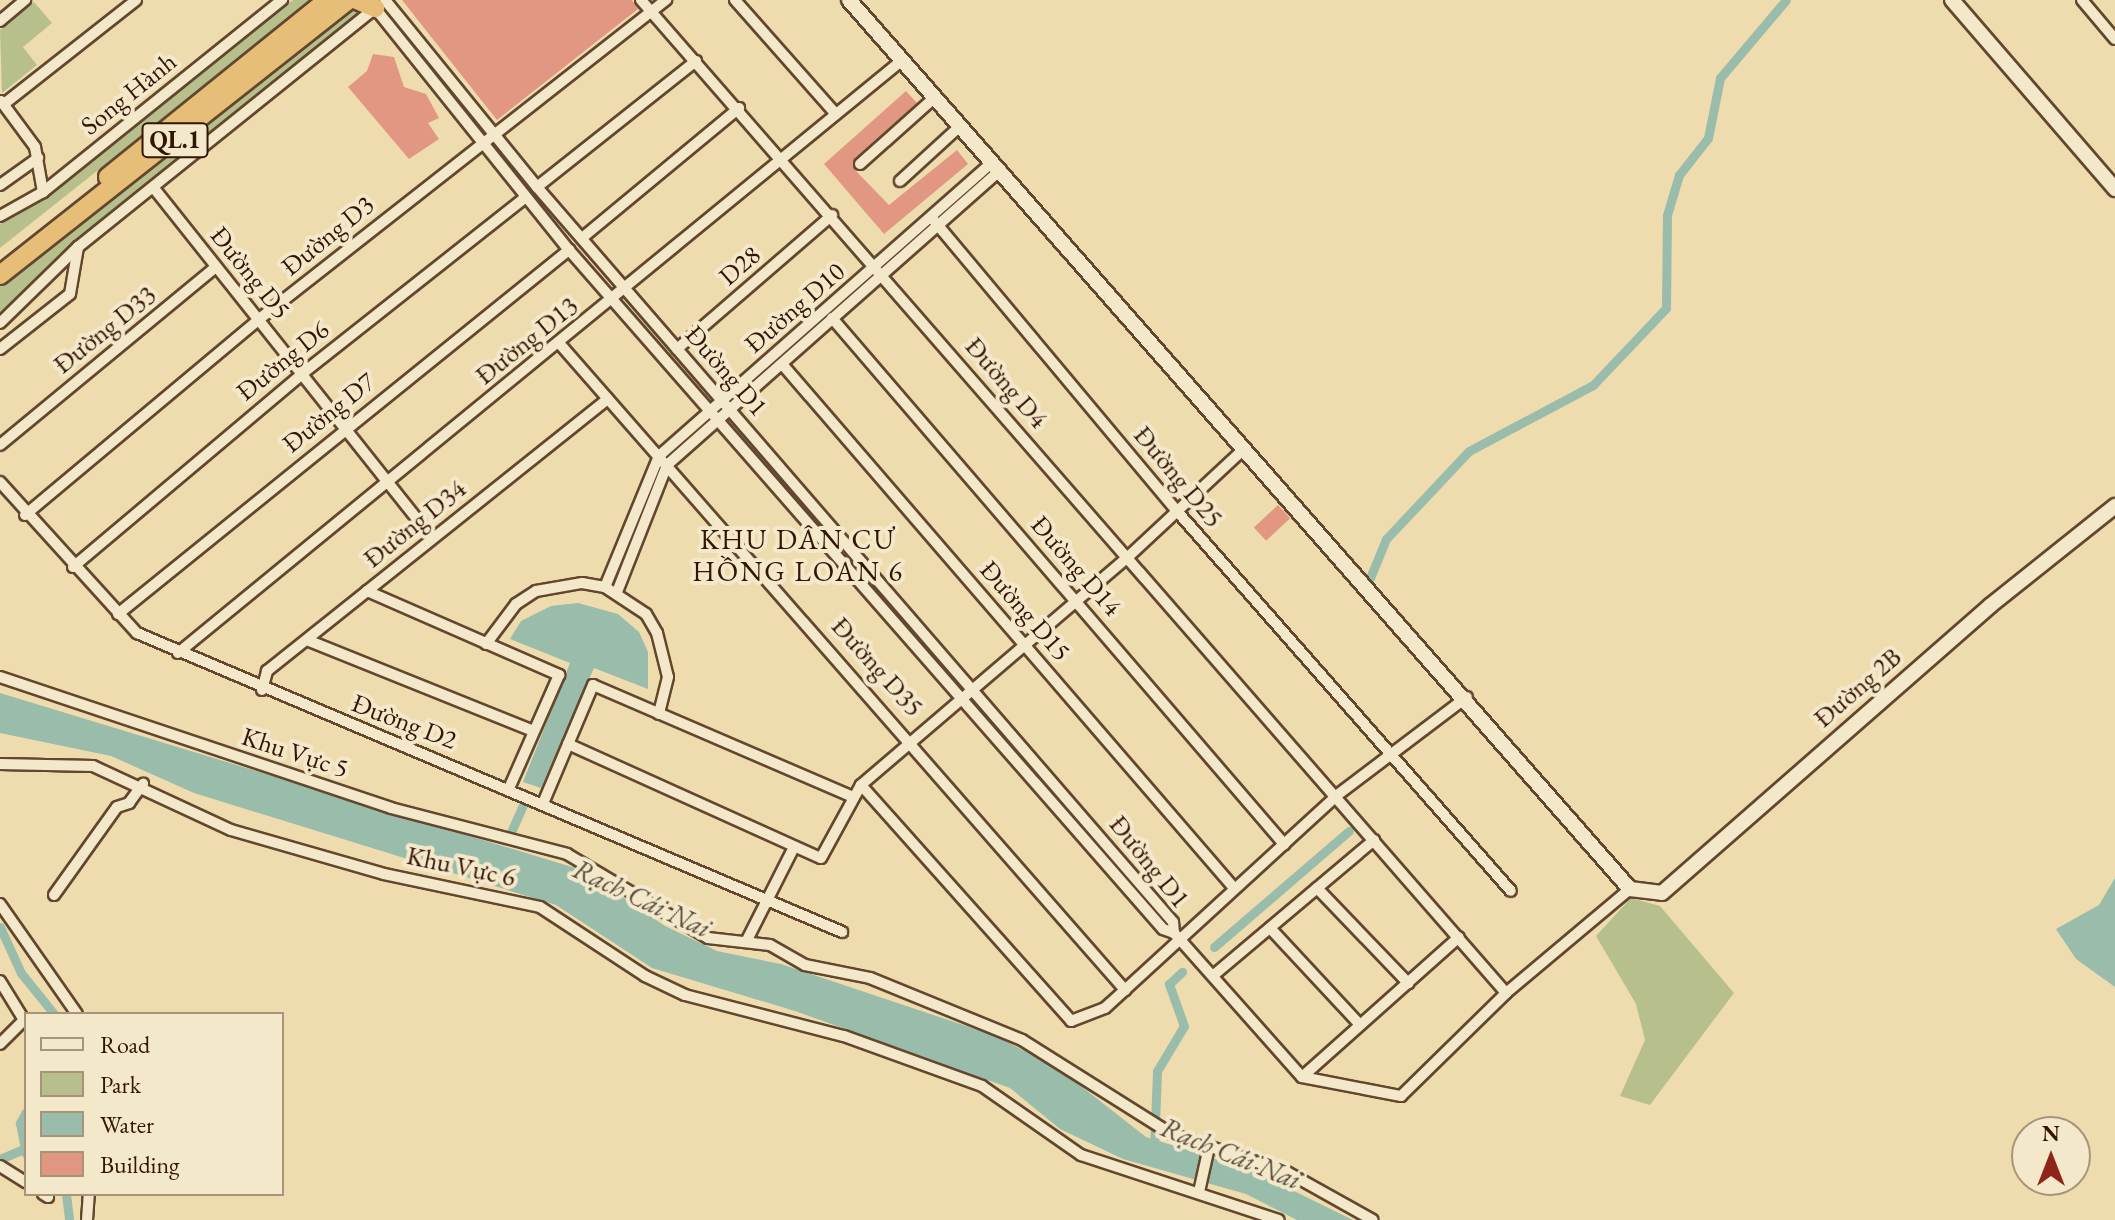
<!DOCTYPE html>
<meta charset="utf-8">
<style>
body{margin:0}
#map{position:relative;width:2115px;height:1220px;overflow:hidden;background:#eedcaf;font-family:"EB Garamond",serif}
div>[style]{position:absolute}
.green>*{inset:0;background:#b7c08c}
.water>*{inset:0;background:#99bcab}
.canal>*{height:9px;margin:-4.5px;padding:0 4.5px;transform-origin:4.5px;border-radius:4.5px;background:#99bcab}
.building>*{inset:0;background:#e19781;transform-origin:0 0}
.roads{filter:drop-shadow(2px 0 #62472e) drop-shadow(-2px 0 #62472e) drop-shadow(0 2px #62472e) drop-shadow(0 -2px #62472e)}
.street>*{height:10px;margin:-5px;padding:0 5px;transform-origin:5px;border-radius:5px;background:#f4e8cb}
.secondary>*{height:14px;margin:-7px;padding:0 7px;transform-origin:7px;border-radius:7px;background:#f4e8cb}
.highway>*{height:18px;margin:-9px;padding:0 9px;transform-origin:9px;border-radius:9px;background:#e7be78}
span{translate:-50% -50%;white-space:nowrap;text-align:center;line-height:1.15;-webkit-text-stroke:8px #f4e8cb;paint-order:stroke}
.shield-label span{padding:2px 6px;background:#f4e8cb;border:2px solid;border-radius:6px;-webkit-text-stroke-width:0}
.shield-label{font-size:24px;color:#331503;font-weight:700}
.street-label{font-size:26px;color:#331503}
.neighbourhood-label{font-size:28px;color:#331503;letter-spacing:2px}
.water-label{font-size:28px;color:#574f3e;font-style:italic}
.legend{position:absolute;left:24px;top:1012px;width:260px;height:184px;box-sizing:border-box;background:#f4e8cb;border:2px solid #a7947b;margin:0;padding:10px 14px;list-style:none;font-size:24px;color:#331503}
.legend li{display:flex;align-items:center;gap:16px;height:40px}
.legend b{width:40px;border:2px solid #a7947b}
.north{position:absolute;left:2011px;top:1116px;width:80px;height:80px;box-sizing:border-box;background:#f4e8cb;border:2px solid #a7947b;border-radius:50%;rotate:0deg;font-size:22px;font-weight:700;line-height:32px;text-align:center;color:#331503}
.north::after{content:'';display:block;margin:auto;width:28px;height:36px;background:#8f2418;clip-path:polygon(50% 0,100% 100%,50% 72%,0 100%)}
</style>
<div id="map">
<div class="green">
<i style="clip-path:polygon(293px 0,312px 0,0 248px,0 224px)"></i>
<i style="clip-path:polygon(34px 2px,52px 23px,23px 47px,37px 65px,2px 93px,0 30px)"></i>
<i style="clip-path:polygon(356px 5px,362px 10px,356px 17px,48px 267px,0 319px,0 286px)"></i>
<i style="clip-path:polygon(1631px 898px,1660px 906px,1734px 993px,1650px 1105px,1620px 1096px,1645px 1040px,1636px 1004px,1596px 936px)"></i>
</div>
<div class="water">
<i style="clip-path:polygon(578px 603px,618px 614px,639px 632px,648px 652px,648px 689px,594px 668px,541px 788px,523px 782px,570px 663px,510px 639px,521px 621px,551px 606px)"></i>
<i style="clip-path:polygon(0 693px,585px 871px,665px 926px,717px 951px,781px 964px,996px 1036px,1059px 1069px,1146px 1137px,1251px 1170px,1353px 1220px,1297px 1220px,1246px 1194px,1123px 1159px,1060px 1129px,1010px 1088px,795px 1011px,652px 968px,556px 905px,194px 793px,111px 756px,0 733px)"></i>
<i style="clip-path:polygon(2115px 878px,2115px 987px,2076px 959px,2056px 929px,2099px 905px)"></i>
</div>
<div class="canal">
<i style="left:1370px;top:578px;width:42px;rotate:-67.7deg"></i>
<i style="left:1386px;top:539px;width:121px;rotate:-46.7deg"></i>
<i style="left:1469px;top:451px;width:140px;rotate:-28deg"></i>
<i style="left:1593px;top:385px;width:106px;rotate:-46.5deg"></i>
<i style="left:1666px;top:308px;width:93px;rotate:-89.4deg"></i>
<i style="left:1667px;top:215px;width:42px;rotate:-73.3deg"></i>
<i style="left:1679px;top:175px;width:47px;rotate:-51.9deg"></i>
<i style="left:1708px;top:138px;width:61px;rotate:-78.7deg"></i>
<i style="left:1720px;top:78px;width:102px;rotate:-49.8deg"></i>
<i style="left:511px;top:832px;width:34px;rotate:-66deg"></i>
<i style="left:0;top:927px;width:51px;rotate:65.5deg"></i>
<i style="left:21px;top:973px;width:53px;rotate:51.2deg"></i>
<i style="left:1214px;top:947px;width:178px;rotate:-40.7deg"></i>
<i style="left:26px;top:1112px;width:13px;rotate:119deg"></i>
<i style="left:20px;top:1123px;width:31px;rotate:79deg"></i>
<i style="left:1154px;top:1150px;width:79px;rotate:-87.8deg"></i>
<i style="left:1157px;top:1071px;width:52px;rotate:-59deg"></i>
<i style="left:1184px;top:1026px;width:45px;rotate:-109.7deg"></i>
<i style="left:1169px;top:984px;width:18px;rotate:-43deg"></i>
<i style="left:0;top:1159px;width:23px;rotate:-23deg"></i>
<i style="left:66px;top:1194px;width:26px;rotate:83deg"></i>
</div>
<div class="building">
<i style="clip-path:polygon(402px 0,632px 0,638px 9px,497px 120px)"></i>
<i style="clip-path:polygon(373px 54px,394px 57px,404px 87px,426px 94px,439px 118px,428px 123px,439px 139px,409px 159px,348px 87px,367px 71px)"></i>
<i style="clip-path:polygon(906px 91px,917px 103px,855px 158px,854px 169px,889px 205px,957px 150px,968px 164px,884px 234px,824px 164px)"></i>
<i style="left:1278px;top:505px;width:18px;height:33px;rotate:47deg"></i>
</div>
<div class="roads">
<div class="street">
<i style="left:641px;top:0;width:1317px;rotate:48.94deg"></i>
<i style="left:735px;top:0;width:152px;rotate:48.5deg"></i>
<i style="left:2082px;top:0;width:51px;rotate:49.8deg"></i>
<i style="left:375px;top:8px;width:310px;rotate:51.3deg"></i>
<i style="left:569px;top:250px;width:902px;rotate:48.82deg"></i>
<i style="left:1163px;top:929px;width:12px;rotate:20deg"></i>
<i style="left:1174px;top:933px;width:11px;rotate:-95deg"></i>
<i style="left:1173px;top:922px;width:972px;rotate:-130.87deg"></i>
<i style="left:537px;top:187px;width:241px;rotate:-129.1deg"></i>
<i style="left:0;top:21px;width:33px;rotate:-40deg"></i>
<i style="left:1px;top:101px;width:57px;rotate:53.5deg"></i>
<i style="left:35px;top:147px;width:46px;rotate:79.9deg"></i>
<i style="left:4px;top:104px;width:168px;rotate:-38.2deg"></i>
<i style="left:860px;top:164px;width:98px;rotate:-41.7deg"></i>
<i style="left:900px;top:181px;width:80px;rotate:-42.5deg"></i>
<i style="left:0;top:185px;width:47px;rotate:-35.4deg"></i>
<i style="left:153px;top:187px;width:448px;rotate:51.5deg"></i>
<i style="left:537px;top:187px;width:203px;rotate:-38.4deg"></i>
<i style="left:0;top:216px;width:49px;rotate:-29.2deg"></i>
<i style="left:43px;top:192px;width:307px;rotate:-38.8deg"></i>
<i style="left:931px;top:217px;width:382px;rotate:50.1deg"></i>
<i style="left:1176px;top:510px;width:507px;rotate:48.68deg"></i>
<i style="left:582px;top:238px;width:204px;rotate:-39.6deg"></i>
<i style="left:832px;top:318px;width:694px;rotate:49.33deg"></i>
<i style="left:0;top:323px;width:109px;rotate:-44.3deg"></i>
<i style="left:559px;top:343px;width:860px;rotate:48.82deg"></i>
<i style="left:0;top:349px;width:89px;rotate:-38.2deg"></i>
<i style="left:70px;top:294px;width:48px;rotate:-80.3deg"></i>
<i style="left:78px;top:247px;width:385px;rotate:-38.8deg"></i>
<i style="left:677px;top:349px;width:205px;rotate:-40.8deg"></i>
<i style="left:782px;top:364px;width:692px;rotate:49.22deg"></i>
<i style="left:0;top:445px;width:280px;rotate:-39.5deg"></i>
<i style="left:0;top:482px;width:204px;rotate:47.8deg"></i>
<i style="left:137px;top:633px;width:766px;rotate:22.98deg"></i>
<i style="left:25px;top:515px;width:304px;rotate:-39.9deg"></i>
<i style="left:258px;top:320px;width:519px;rotate:-38.11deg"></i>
<i style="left:73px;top:567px;width:301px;rotate:-40.1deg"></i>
<i style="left:303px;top:373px;width:284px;rotate:-38.3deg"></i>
<i style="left:605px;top:587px;width:142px;rotate:-67.6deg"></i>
<i style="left:659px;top:456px;width:445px;rotate:-41.4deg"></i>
<i style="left:367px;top:591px;width:210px;rotate:23.6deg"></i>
<i style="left:559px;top:675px;width:121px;rotate:113.8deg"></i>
<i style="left:617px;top:592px;width:136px;rotate:-68.5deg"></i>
<i style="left:667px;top:465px;width:446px;rotate:-41.5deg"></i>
<i style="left:118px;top:614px;width:580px;rotate:-38.91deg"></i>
<i style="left:307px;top:640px;width:244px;rotate:21.9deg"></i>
<i style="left:486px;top:644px;width:50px;rotate:-53.1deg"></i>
<i style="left:516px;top:604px;width:24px;rotate:-33deg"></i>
<i style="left:536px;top:591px;width:47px;rotate:-9.9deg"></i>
<i style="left:582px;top:583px;width:23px;rotate:10deg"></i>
<i style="left:605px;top:587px;width:49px;rotate:33.4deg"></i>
<i style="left:646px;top:614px;width:22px;rotate:60deg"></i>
<i style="left:657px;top:633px;width:45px;rotate:76deg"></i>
<i style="left:668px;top:677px;width:38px;rotate:104deg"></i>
<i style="left:178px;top:653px;width:934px;rotate:-39.31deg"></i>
<i style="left:0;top:677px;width:412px;rotate:18.5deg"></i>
<i style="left:391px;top:808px;width:182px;rotate:14.6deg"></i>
<i style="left:567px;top:854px;width:164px;rotate:30.8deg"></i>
<i style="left:708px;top:938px;width:62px;rotate:6.4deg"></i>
<i style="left:770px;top:945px;width:40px;rotate:29.7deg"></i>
<i style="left:805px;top:965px;width:66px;rotate:11.3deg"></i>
<i style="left:870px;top:978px;width:164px;rotate:22.2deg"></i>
<i style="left:1022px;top:1040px;width:176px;rotate:32.2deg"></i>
<i style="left:1171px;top:1134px;width:122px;rotate:18.1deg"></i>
<i style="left:1287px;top:1172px;width:98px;rotate:29.2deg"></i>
<i style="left:262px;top:690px;width:20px;rotate:-75deg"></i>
<i style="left:267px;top:671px;width:436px;rotate:-38.6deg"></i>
<i style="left:568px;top:744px;width:277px;rotate:24.3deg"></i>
<i style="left:821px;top:858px;width:83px;rotate:-61.3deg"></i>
<i style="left:861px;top:785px;width:351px;rotate:-40.5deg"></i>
<i style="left:1128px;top:557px;width:158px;rotate:-43deg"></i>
<i style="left:0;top:764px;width:93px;rotate:1.2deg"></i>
<i style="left:93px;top:766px;width:152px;rotate:24.9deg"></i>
<i style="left:231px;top:830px;width:159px;rotate:16deg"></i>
<i style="left:384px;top:874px;width:159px;rotate:11.9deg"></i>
<i style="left:540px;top:907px;width:126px;rotate:33.3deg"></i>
<i style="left:645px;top:976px;width:44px;rotate:25.4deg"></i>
<i style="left:685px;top:995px;width:164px;rotate:14.5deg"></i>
<i style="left:844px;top:1036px;width:147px;rotate:19.9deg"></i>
<i style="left:982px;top:1086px;width:121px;rotate:34.9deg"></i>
<i style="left:1081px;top:1155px;width:208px;rotate:18.2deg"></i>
<i style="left:861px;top:785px;width:316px;rotate:48.3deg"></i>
<i style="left:1071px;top:1021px;width:36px;rotate:-21deg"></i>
<i style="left:1105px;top:1008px;width:314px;rotate:-42.5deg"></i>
<i style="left:1336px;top:796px;width:164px;rotate:-37.1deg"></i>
<i style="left:544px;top:801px;width:126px;rotate:-67.1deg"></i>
<i style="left:593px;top:685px;width:281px;rotate:23.3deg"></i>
<i style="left:1317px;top:888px;width:132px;rotate:46.2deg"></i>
<i style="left:54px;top:895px;width:108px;rotate:-54.4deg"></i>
<i style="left:117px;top:807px;width:13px;rotate:-18deg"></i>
<i style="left:129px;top:803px;width:24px;rotate:-54deg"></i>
<i style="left:0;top:904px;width:134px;rotate:55deg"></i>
<i style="left:1270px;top:928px;width:132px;rotate:47.1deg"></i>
<i style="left:1175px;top:934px;width:191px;rotate:48.4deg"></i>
<i style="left:1302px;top:1077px;width:101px;rotate:10.9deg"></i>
<i style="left:1401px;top:1096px;width:147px;rotate:-44.4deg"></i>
<i style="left:1506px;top:993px;width:162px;rotate:-40deg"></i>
<i style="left:747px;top:940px;width:104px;rotate:-63.2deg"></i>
<i style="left:1215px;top:974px;width:208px;rotate:-40.1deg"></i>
<i style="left:0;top:981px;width:46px;rotate:58.4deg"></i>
<i style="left:24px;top:1020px;width:34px;rotate:135deg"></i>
<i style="left:1302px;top:1077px;width:210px;rotate:-41.7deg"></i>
<i style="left:0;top:1166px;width:31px;rotate:32deg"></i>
<i style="left:1199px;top:1192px;width:46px;rotate:-77.5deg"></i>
<i style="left:43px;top:1194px;width:6px;rotate:31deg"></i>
<i style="left:87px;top:1220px;width:26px;rotate:-86deg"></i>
</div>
<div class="secondary">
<i style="left:849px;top:0;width:1183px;rotate:48.7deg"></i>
<i style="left:1630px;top:889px;width:32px;rotate:7deg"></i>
<i style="left:1662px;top:893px;width:437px;rotate:-41.2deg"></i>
<i style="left:1991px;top:605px;width:159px;rotate:-38.6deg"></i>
<i style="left:1952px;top:0;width:250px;rotate:49.2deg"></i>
</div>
<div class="highway">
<i style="left:357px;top:0;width:20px;rotate:24deg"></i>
<i style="left:108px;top:177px;width:282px;rotate:-38.9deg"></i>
<i style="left:0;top:275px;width:444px;rotate:-38.3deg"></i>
</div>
</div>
<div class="shield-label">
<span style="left:175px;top:140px">QL.1</span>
</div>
<div class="street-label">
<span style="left:129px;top:94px;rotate:-39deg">Song Hành</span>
<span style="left:328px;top:236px;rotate:-39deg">Đường D3</span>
<span style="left:740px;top:266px;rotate:-41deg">D28</span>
<span style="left:250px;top:273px;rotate:51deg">Đường D5</span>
<span style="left:795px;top:308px;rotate:-41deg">Đường D10</span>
<span style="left:105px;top:330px;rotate:-39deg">Đường D33</span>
<span style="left:527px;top:341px;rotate:-39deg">Đường D13</span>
<span style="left:283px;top:361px;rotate:-39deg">Đường D6</span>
<span style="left:726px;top:371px;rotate:49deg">Đường D1</span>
<span style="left:1006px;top:383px;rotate:49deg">Đường D4</span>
<span style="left:329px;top:413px;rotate:-39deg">Đường D7</span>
<span style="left:1178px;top:477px;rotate:50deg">Đường D25</span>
<span style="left:415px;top:524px;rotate:-39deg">Đường D34</span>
<span style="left:1076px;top:566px;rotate:49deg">Đường D14</span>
<span style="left:1025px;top:611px;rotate:49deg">Đường D15</span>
<span style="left:877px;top:667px;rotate:48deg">Đường D35</span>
<span style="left:1858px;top:688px;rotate:-41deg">Đường 2B</span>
<span style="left:404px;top:722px;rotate:21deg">Đường D2</span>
<span style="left:295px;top:753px;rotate:18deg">Khu Vực 5</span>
<span style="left:1149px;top:862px;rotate:51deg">Đường D1</span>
<span style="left:461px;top:867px;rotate:12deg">Khu Vực 6</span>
</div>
<div class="neighbourhood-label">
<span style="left:798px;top:555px">KHU DÂN CƯ<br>HỒNG LOAN 6</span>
</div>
<div class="water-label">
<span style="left:642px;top:898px;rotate:25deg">Rạch Cái Nai</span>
<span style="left:1231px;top:1153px;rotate:22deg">Rạch Cái Nai</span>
</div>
<ul class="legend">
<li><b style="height:10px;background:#f4e8cb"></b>Road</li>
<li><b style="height:22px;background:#b7c08c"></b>Park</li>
<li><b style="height:22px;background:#99bcab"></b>Water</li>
<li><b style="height:22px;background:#e19781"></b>Building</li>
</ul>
<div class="north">N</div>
</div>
